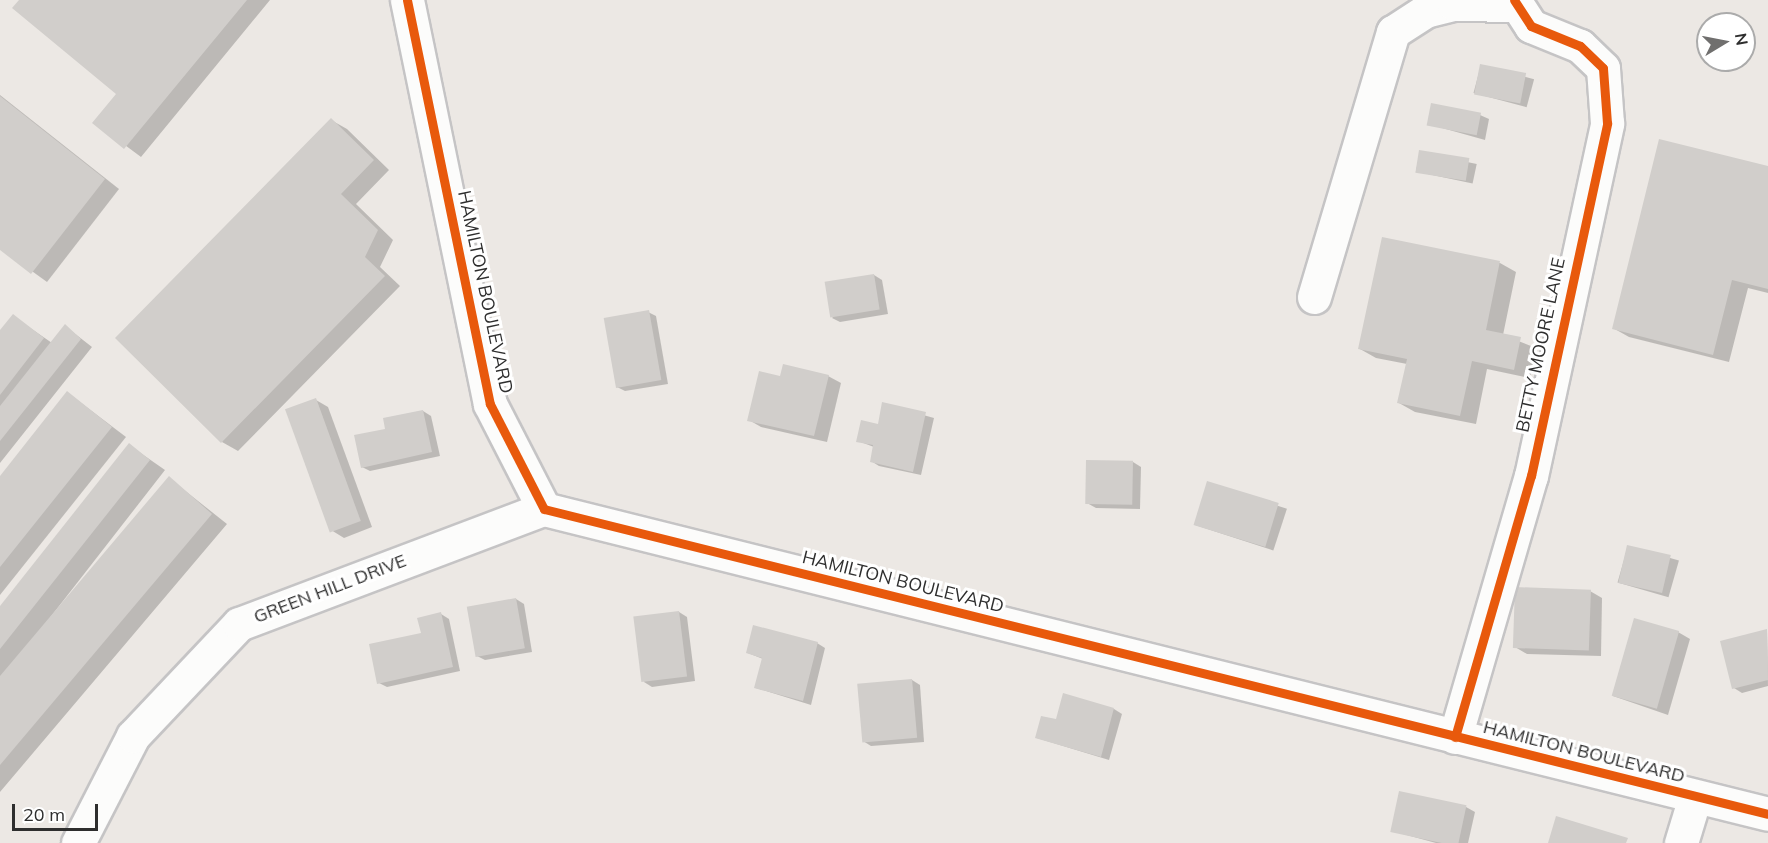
<!DOCTYPE html>
<style>
body{margin:0}
#map{position:relative;width:1768px;height:843px;overflow:hidden;background:#ece8e4;font-family:Mulish,sans-serif}
div>[style]{position:absolute}
.shadow>*{inset:0;background:#0003;transform-origin:0 0}
.building>*{inset:0;background:#d1cecb;transform-origin:0 0}
.roads{filter:drop-shadow(2px 0 #c5c4c5) drop-shadow(-2px 0 #c5c4c5) drop-shadow(0 2px #c5c4c5) drop-shadow(0 -2px #c5c4c5)}
.minor>*{height:33px;margin:-16.5px;padding:0 16.5px;transform-origin:16.5px;border-radius:16.5px;background:#fcfcfb}
.cycleway>*{height:9px;margin:-4.5px;padding:0 4.5px;transform-origin:4.5px;border-radius:4.5px;background:#e8590c}
span{translate:-50% -50%;white-space:nowrap;text-align:center;line-height:1.15;-webkit-text-stroke:6px #fff;paint-order:stroke}
.street-label{font-size:18px;color:#2e2e2e}
.north{position:absolute;left:1696px;top:12px;width:60px;height:60px;box-sizing:border-box;background:#fff;border:2px solid #ababab;border-radius:50%;rotate:80deg;font-size:16px;font-weight:700;line-height:24px;text-align:center;color:#2e2e2e}
.north::after{content:'';display:block;margin:auto;width:21px;height:27px;background:#706f6e;clip-path:polygon(50% 0,100% 100%,50% 72%,0 100%)}
.scale{position:absolute;left:12px;top:804px;width:86px;height:27px;box-sizing:border-box;border:3px solid #2e2e2e;border-top:0;padding-left:8px;font-size:18px;line-height:21px;white-space:nowrap;color:#2e2e2e;-webkit-text-stroke:4px #fff;paint-order:stroke}
</style>
<div id="map">
<div class="shadow">
<i style="clip-path:polygon(21px 0,270px 0,141px 157px,94px 122px,118px 94px)"></i>
<i style="left:1481px;top:65px;width:55px;height:29px;rotate:15deg"></i>
<i style="clip-path:polygon(0 95px,119px 189px,47px 282px,0 248px)"></i>
<i style="clip-path:polygon(1480px 115px,1489px 119px,1485px 140px,1428px 124px)"></i>
<i style="clip-path:polygon(331px 120px,347px 129px,389px 170px,356px 204px,393px 240px,380px 267px,400px 286px,238px 451px,222px 442px)"></i>
<i style="left:1420px;top:152px;width:58px;height:20px;rotate:12deg"></i>
<i style="clip-path:polygon(1768px 168px,1768px 293px,1748px 288px,1729px 362px,1629px 337px,1613px 328px)"></i>
<i style="clip-path:polygon(1383px 238px,1500px 263px,1516px 272px,1503px 335px,1536px 348px,1530px 378px,1487px 369px,1476px 424px,1415px 412px,1399px 403px,1407px 364px,1376px 358px,1360px 349px)"></i>
<i style="clip-path:polygon(874px 275px,882px 280px,888px 314px,840px 322px,832px 318px)"></i>
<i style="clip-path:polygon(648px 312px,656px 316px,668px 384px,625px 391px,617px 387px)"></i>
<i style="clip-path:polygon(13px 316px,52px 343px,65px 326px,92px 347px,0 463px,0 332px)"></i>
<i style="clip-path:polygon(828px 376px,841px 383px,827px 442px,761px 427px,749px 420px,782px 378px)"></i>
<i style="clip-path:polygon(68px 393px,126px 437px,0 595px,0 478px)"></i>
<i style="clip-path:polygon(316px 400px,328px 407px,372px 527px,344px 538px,331px 530px)"></i>
<i style="clip-path:polygon(884px 404px,934px 418px,921px 475px,879px 466px,871px 461px,874px 447px,858px 441px,879px 426px)"></i>
<i style="clip-path:polygon(423px 411px,431px 416px,440px 456px,370px 471px,362px 467px,387px 430px)"></i>
<i style="clip-path:polygon(129px 445px,165px 470px,42px 628px,169px 478px,227px 524px,0 792px,0 608px)"></i>
<i style="clip-path:polygon(1133px 462px,1141px 467px,1140px 509px,1096px 508px,1087px 503px)"></i>
<i style="left:1208px;top:483px;width:83px;height:44px;rotate:18deg"></i>
<i style="left:1628px;top:546px;width:53px;height:38px;rotate:16deg"></i>
<i style="clip-path:polygon(1590px 591px,1602px 598px,1601px 656px,1527px 654px,1515px 647px)"></i>
<i style="clip-path:polygon(516px 599px,524px 604px,532px 652px,485px 660px,477px 656px)"></i>
<i style="clip-path:polygon(679px 612px,687px 617px,695px 681px,652px 687px,644px 682px)"></i>
<i style="clip-path:polygon(441px 614px,449px 619px,460px 671px,387px 687px,379px 683px)"></i>
<i style="clip-path:polygon(1767px 631px,1768px 686px,1742px 693px,1734px 688px)"></i>
<i style="clip-path:polygon(1678px 632px,1690px 639px,1668px 715px,1613px 696px)"></i>
<i style="clip-path:polygon(817px 643px,825px 648px,811px 705px,756px 688px,763px 659px,748px 653px)"></i>
<i style="clip-path:polygon(912px 680px,920px 685px,924px 742px,871px 746px,863px 741px)"></i>
<i style="clip-path:polygon(1114px 709px,1122px 714px,1109px 760px,1037px 738px,1057px 721px)"></i>
<i style="clip-path:polygon(1466px 807px,1475px 812px,1468px 843px,1436px 843px,1392px 831px)"></i>
</div>
<div class="building">
<i style="clip-path:polygon(19px 0,247px 0,124px 149px,92px 123px,116px 94px,12px 8px)"></i>
<i style="left:1480px;top:64px;width:47px;height:31px;rotate:11deg"></i>
<i style="clip-path:polygon(0 96px,105px 179px,31px 274px,0 250px)"></i>
<i style="left:1431px;top:103px;width:51px;height:23px;rotate:11deg"></i>
<i style="clip-path:polygon(331px 118px,374px 160px,341px 194px,378px 230px,365px 257px,385px 276px,221px 443px,115px 338px)"></i>
<i style="clip-path:polygon(1659px 139px,1768px 166px,1768px 289px,1732px 280px,1713px 355px,1612px 329px)"></i>
<i style="left:1419px;top:150px;width:51px;height:23px;rotate:9deg"></i>
<i style="clip-path:polygon(1382px 237px,1500px 261px,1486px 330px,1521px 337px,1514px 370px,1472px 361px,1460px 416px,1397px 403px,1407px 359px,1358px 349px)"></i>
<i style="left:874px;top:274px;width:36px;height:50px;rotate:81deg"></i>
<i style="left:649px;top:310px;width:71px;height:46px;rotate:80deg"></i>
<i style="clip-path:polygon(13px 314px,44px 338px,0 395px,0 330px)"></i>
<i style="clip-path:polygon(65px 324px,81px 339px,0 441px,0 406px)"></i>
<i style="clip-path:polygon(783px 364px,829px 375px,814px 436px,747px 421px,759px 371px,780px 376px)"></i>
<i style="clip-path:polygon(67px 391px,112px 427px,0 567px,0 476px)"></i>
<i style="left:316px;top:398px;width:131px;height:33px;rotate:70deg"></i>
<i style="clip-path:polygon(882px 402px,926px 412px,913px 472px,870px 462px,873px 445px,856px 442px,861px 420px,878px 424px)"></i>
<i style="clip-path:polygon(423px 410px,432px 452px,361px 468px,354px 435px,385px 429px,383px 418px)"></i>
<i style="clip-path:polygon(129px 443px,150px 460px,0 649px,0 606px)"></i>
<i style="left:1086px;top:460px;width:47px;height:44px;rotate:1deg"></i>
<i style="clip-path:polygon(169px 476px,212px 514px,0 765px,0 676px)"></i>
<i style="left:1207px;top:481px;width:75px;height:46px;rotate:17deg"></i>
<i style="left:1627px;top:545px;width:45px;height:39px;rotate:13deg"></i>
<i style="left:1515px;top:587px;width:76px;height:61px;rotate:2deg"></i>
<i style="left:516px;top:598px;width:51px;height:50px;rotate:80deg"></i>
<i style="left:679px;top:611px;width:66px;height:46px;rotate:83deg"></i>
<i style="clip-path:polygon(441px 612px,453px 667px,377px 684px,369px 644px,421px 633px,417px 618px)"></i>
<i style="left:1634px;top:618px;width:47px;height:81px;rotate:16deg"></i>
<i style="clip-path:polygon(753px 625px,818px 642px,803px 701px,754px 688px,762px 658px,746px 653px)"></i>
<i style="clip-path:polygon(1767px 629px,1768px 680px,1732px 689px,1720px 641px)"></i>
<i style="left:912px;top:679px;width:59px;height:55px;rotate:85deg"></i>
<i style="clip-path:polygon(1063px 693px,1114px 708px,1101px 757px,1035px 738px,1041px 716px,1056px 719px)"></i>
<i style="left:1399px;top:791px;width:69px;height:42px;rotate:12deg"></i>
<i style="clip-path:polygon(1556px 816px,1628px 838px,1626px 843px,1548px 843px)"></i>
</div>
<div class="roads">
<div class="minor">
<i style="left:407px;top:0;width:412px;rotate:78.4deg"></i>
<i style="left:490px;top:404px;width:118px;rotate:62.8deg"></i>
<i style="left:544px;top:509px;width:1261px;rotate:13.99deg"></i>
<i style="left:1314px;top:297px;width:277px;rotate:-73.4deg"></i>
<i style="left:1393px;top:32px;width:38px;rotate:-33deg"></i>
<i style="left:1425px;top:11px;width:30px;rotate:-14deg"></i>
<i style="left:1454px;top:4px;width:61px;rotate:0.9deg"></i>
<i style="left:1455px;top:737px;width:272px;rotate:-73.8deg"></i>
<i style="left:1531px;top:476px;width:361px;rotate:-77.8deg"></i>
<i style="left:1607px;top:123px;width:55px;rotate:-94.2deg"></i>
<i style="left:1603px;top:68px;width:32px;rotate:-136deg"></i>
<i style="left:1580px;top:46px;width:53px;rotate:-157.8deg"></i>
<i style="left:1531px;top:26px;width:31px;rotate:-123deg"></i>
<i style="left:78px;top:843px;width:120px;rotate:-62.8deg"></i>
<i style="left:133px;top:736px;width:154px;rotate:-46.6deg"></i>
<i style="left:239px;top:624px;width:326px;rotate:-20.7deg"></i>
<i style="left:1681px;top:843px;width:48px;rotate:-73.1deg"></i>
</div>
</div>
<div class="cycleway">
<i style="left:407px;top:0;width:412px;rotate:78.4deg"></i>
<i style="left:490px;top:404px;width:118px;rotate:62.8deg"></i>
<i style="left:544px;top:509px;width:1261px;rotate:13.99deg"></i>
<i style="left:1455px;top:737px;width:272px;rotate:-73.8deg"></i>
<i style="left:1531px;top:476px;width:361px;rotate:-77.8deg"></i>
<i style="left:1607px;top:123px;width:55px;rotate:-94.2deg"></i>
<i style="left:1603px;top:68px;width:32px;rotate:-136deg"></i>
<i style="left:1580px;top:46px;width:53px;rotate:-157.8deg"></i>
<i style="left:1531px;top:26px;width:31px;rotate:-123deg"></i>
</div>
<div class="street-label">
<span style="left:485px;top:292px;rotate:78deg">HAMILTON BOULEVARD</span>
<span style="left:1541px;top:345px;rotate:-78deg">BETTY MOORE LANE</span>
<span style="left:903px;top:582px;rotate:14deg">HAMILTON BOULEVARD</span>
<span style="left:330px;top:589px;rotate:-21deg">GREEN HILL DRIVE</span>
<span style="left:1584px;top:752px;rotate:14deg">HAMILTON BOULEVARD</span>
</div>
<div class="north">N</div>
<div class="scale">20 m</div>
</div>
